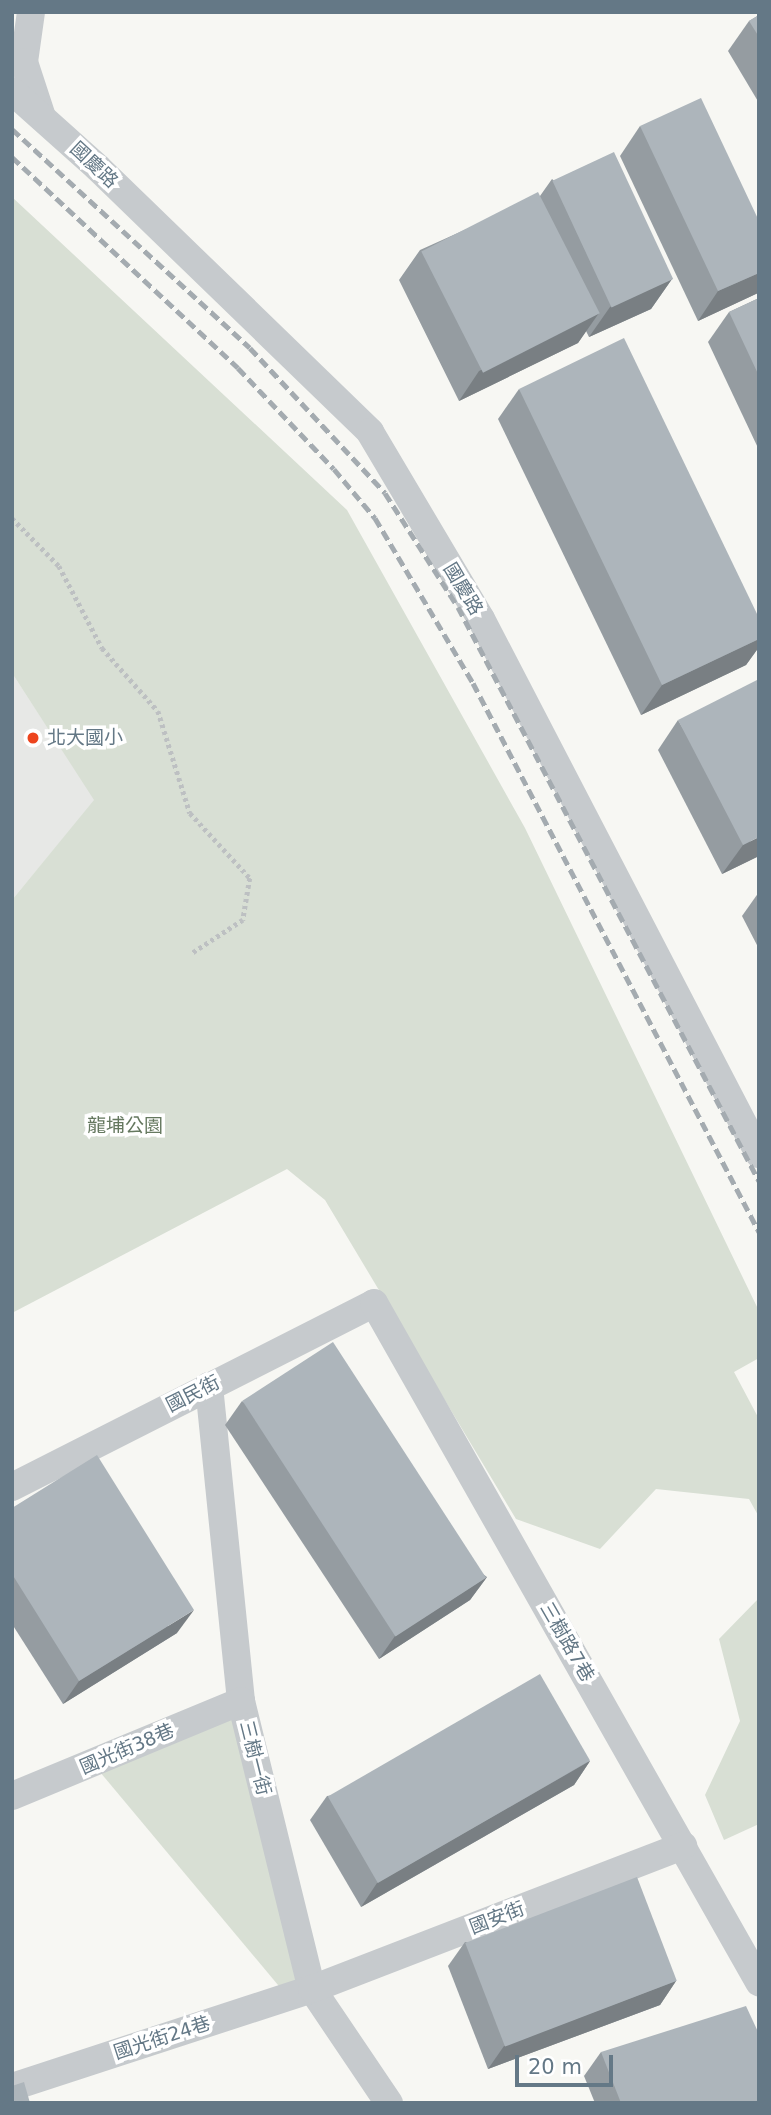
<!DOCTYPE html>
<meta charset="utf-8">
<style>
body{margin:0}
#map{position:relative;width:771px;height:2115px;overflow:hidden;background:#f7f7f3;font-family:"DejaVu Sans","Noto Sans TC",sans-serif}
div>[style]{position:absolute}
.built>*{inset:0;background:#e7e8e6}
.green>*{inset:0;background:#d8dfd4}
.path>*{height:4.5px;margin-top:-2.25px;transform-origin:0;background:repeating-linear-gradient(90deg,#bdc0c2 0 3.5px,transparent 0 7px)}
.minor>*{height:28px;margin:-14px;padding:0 14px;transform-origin:14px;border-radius:14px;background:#c6cacd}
.rail>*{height:5px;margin-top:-2.5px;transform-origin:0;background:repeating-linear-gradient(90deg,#a4abb0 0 10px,transparent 0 15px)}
.wall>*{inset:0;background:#959ca1}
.shaded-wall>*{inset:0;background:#797f83}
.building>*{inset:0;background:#adb5bb;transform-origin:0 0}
.dots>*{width:19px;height:19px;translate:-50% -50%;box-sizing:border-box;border:4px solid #fff;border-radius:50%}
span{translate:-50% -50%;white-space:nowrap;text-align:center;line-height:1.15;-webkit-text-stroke:7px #fff;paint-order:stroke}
.street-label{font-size:19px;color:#647886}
.poi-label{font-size:19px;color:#647886}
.left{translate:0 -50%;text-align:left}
.park-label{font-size:19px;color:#65785f}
.frame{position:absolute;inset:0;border:14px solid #647886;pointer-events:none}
.scale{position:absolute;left:515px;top:2055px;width:98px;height:32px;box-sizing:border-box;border:4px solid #647886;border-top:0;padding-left:9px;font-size:21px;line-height:24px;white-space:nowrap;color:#647886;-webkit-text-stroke:5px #fff;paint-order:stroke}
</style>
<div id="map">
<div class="built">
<i style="clip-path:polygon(12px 673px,95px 800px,12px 900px)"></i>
</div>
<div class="green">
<i style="clip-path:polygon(12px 197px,347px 510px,525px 828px,759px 1311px,759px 1358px,734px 1372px,759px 1419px,759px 1517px,749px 1499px,656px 1489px,600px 1549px,516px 1519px,325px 1200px,287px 1169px,12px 1313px,12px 900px,94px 800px,12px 673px)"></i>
<i style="clip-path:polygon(759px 1598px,759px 1824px,724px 1840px,705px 1795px,740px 1721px,719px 1639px)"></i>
<i style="clip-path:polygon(232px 1718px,303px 1983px,283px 1991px,100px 1772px)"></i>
</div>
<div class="path">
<i style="left:12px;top:518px;width:67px;rotate:45.6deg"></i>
<i style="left:59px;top:566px;width:93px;rotate:62.3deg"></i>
<i style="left:102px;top:648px;width:84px;rotate:48.4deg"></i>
<i style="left:158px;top:711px;width:107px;rotate:72.6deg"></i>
<i style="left:190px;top:813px;width:88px;rotate:47.3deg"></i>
<i style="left:250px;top:878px;width:43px;rotate:99.5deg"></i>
<i style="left:243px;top:920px;width:62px;rotate:146.8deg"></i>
</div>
<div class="minor">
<i style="left:31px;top:12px;width:50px;rotate:98deg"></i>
<i style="left:24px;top:62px;width:58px;rotate:71.9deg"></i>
<i style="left:12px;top:91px;width:115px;rotate:41.8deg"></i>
<i style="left:98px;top:168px;width:379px;rotate:44.1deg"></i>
<i style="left:370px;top:432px;width:217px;rotate:59.3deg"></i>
<i style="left:481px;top:619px;width:603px;rotate:62.54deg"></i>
<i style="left:209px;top:1386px;width:317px;rotate:84.2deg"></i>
<i style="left:241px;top:1701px;width:297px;rotate:76.2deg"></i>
<i style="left:312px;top:1989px;width:138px;rotate:56deg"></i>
<i style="left:12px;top:1487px;width:406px;rotate:-26.9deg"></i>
<i style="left:374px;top:1303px;width:781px;rotate:60.45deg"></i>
<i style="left:12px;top:1796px;width:248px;rotate:-22.5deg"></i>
<i style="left:12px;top:2087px;width:316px;rotate:-18.1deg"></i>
<i style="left:312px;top:1989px;width:398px;rotate:-21.1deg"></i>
</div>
<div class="rail">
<i style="left:12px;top:129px;width:323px;rotate:42.6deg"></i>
<i style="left:250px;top:348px;width:198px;rotate:47deg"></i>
<i style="left:385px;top:493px;width:135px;rotate:57.4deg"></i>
<i style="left:458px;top:607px;width:648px;rotate:62.33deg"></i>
<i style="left:12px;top:157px;width:309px;rotate:43deg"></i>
<i style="left:238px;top:368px;width:139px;rotate:46.5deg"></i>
<i style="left:334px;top:469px;width:64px;rotate:50.1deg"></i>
<i style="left:375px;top:518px;width:192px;rotate:59.3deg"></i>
<i style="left:473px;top:683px;width:619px;rotate:62.48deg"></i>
</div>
<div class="wall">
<i style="clip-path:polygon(759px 15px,759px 103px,728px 51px,749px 21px)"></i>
<i style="clip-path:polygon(640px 126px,759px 221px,758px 293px,698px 321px,620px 156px)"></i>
<i style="clip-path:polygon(552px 179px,672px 279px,651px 309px,589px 337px,586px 331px,578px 343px,459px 401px,399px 280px,420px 250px,540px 196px)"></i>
<i style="clip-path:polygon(759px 298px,759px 450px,708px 342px,729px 312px)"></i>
<i style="clip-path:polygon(519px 389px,759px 618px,759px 647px,746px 665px,641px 715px,498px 419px)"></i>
<i style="clip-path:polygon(678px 720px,759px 856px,722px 874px,658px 750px)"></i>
<i style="clip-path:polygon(759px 892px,759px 949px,742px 916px)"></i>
<i style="clip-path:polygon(242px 1401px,487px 1577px,470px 1600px,379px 1659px,225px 1425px)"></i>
<i style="clip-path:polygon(12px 1508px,177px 1633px,63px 1704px,12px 1624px)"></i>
<i style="clip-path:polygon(590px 1761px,574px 1785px,361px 1907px,310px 1820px,327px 1796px)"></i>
<i style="clip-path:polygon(465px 1942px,676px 1981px,660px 2005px,488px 2069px,448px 1966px)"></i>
<i style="clip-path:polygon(601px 2052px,759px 2103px,595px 2103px,584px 2076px)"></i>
</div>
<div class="shaded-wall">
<i style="clip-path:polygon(759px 273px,758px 293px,698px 321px,718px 291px)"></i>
<i style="clip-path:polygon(672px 279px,651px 309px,589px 337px,610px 307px)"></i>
<i style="clip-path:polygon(599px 313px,578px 343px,459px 401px,479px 371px)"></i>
<i style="clip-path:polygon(759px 639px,759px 647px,746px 665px,641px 715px,662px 685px)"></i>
<i style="clip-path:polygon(759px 837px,759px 856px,722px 874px,743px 845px)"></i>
<i style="clip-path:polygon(487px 1577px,470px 1600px,379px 1659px,395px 1636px)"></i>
<i style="clip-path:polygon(194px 1610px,177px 1633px,63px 1704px,79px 1681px)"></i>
<i style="clip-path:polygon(590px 1761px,574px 1785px,361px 1907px,377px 1883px)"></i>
<i style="clip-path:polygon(676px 1981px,660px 2005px,488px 2069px,504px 2046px)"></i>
</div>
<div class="building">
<i style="clip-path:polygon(759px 15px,759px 37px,749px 21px)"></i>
<i style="clip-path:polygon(701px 98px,759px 221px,759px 273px,718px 291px,640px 126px)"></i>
<i style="left:614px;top:152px;width:140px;height:68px;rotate:65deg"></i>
<i style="left:538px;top:192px;width:136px;height:131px;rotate:63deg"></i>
<i style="clip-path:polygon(759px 298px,759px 376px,729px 312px)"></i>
<i style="clip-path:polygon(624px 338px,759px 618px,759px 639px,662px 685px,519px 389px)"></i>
<i style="clip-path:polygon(759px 679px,759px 837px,743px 845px,678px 720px)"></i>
<i style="left:333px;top:1342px;width:281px;height:108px;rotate:57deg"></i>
<i style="clip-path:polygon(97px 1455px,194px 1610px,79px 1681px,12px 1574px,12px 1508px)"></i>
<i style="left:540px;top:1674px;width:100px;height:245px;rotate:60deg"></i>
<i style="left:637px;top:1877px;width:111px;height:184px;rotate:69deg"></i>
<i style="clip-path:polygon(746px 2006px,759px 2034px,759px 2103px,621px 2103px,601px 2052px)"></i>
<i style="clip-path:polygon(24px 2082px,30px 2103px,12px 2103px,12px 2086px)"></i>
</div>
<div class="dots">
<i style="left:33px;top:738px;background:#ed441d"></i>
</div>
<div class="street-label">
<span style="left:94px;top:165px;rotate:43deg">國慶路</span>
<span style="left:463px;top:589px;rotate:59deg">國慶路</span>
<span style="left:193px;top:1394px;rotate:-27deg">國民街</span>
<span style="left:567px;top:1642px;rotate:60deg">三樹路7巷</span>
<span style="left:127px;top:1749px;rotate:-23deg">國光街38巷</span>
<span style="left:255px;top:1758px;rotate:76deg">三樹一街</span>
<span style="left:497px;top:1918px;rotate:-21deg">國安街</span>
<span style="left:162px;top:2038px;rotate:-18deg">國光街24巷</span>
</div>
<div class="poi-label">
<span class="left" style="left:47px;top:738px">北大國小</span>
</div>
<div class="park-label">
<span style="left:125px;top:1126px">龍埔公園</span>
</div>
<div class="frame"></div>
<div class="scale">20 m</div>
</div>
